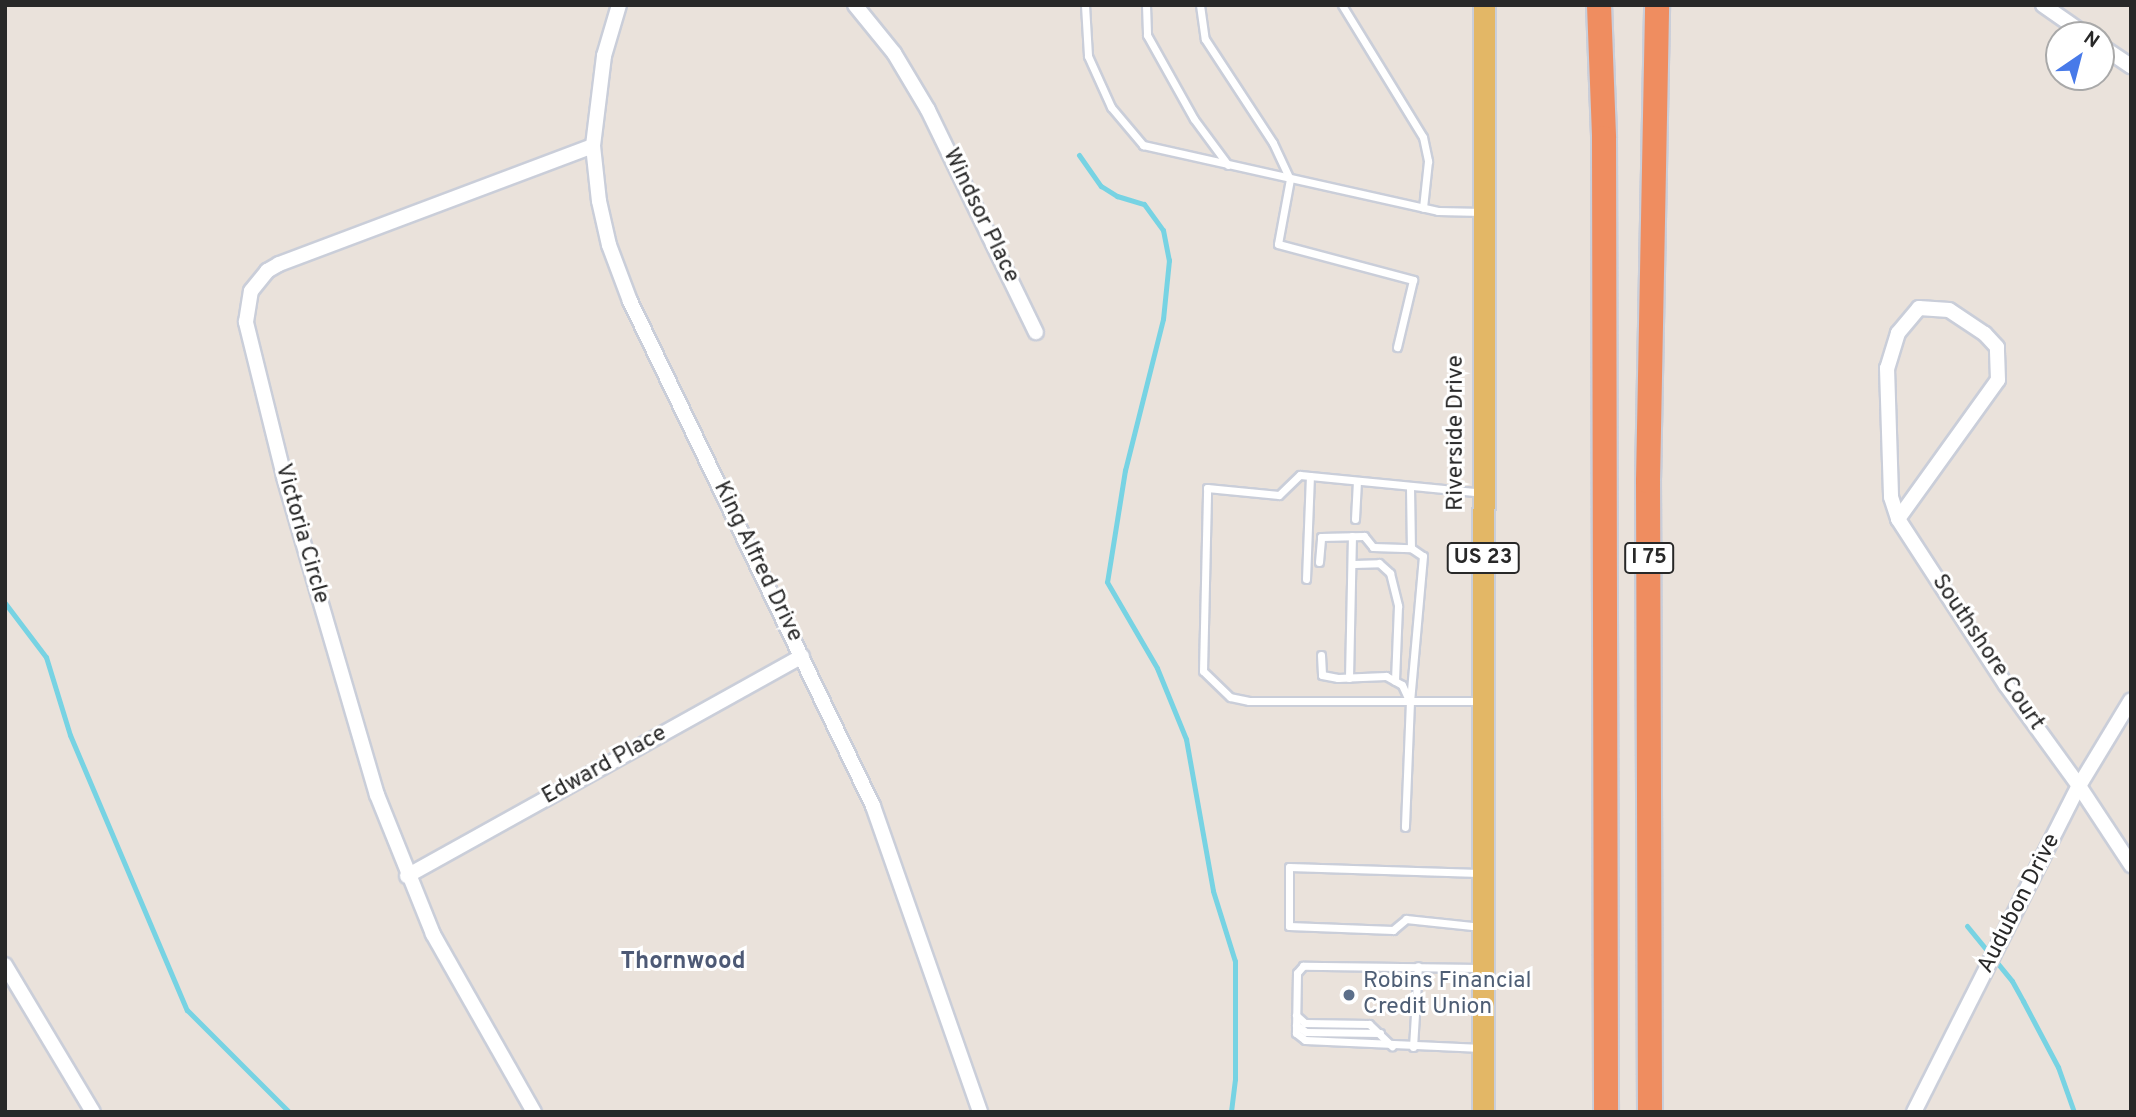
<!DOCTYPE html>
<style>
body{margin:0}
#map{position:relative;width:2136px;height:1117px;overflow:hidden;background:#eae2db;font-family:Overpass,sans-serif}
div>[style]{position:absolute}
.stream>*{height:5px;margin:-2.5px;padding:0 2.5px;transform-origin:2.5px;border-radius:2.5px;background:#77d3e3}
.roads{filter:drop-shadow(2px 0 #caced9) drop-shadow(-2px 0 #caced9) drop-shadow(0 2px #caced9) drop-shadow(0 -2px #caced9)}
.service>*{height:7px;margin:-3.5px;padding:0 3.5px;transform-origin:3.5px;border-radius:3.5px;background:#fff}
.minor>*{height:14px;margin:-7px;padding:0 7px;transform-origin:7px;border-radius:7px;background:#fff}
.primary>*{height:21px;margin:-10.5px;padding:0 10.5px;transform-origin:10.5px;border-radius:10.5px;background:#e3b766}
.motorway>*{height:24px;margin:-12px;padding:0 12px;transform-origin:12px;border-radius:12px;background:#ef8d60}
.dots>*{width:19px;height:19px;translate:-50% -50%;box-sizing:border-box;border:4px solid #fff;border-radius:50%}
span{translate:-50% -50%;white-space:nowrap;text-align:center;line-height:1.15;-webkit-text-stroke:6px #fff;paint-order:stroke}
.shield-label span{padding:2px 5px;background:#fff;border:2px solid;border-radius:5px;-webkit-text-stroke-width:0}
.shield-label{font-size:21px;color:#282828;font-weight:700}
.street-label{font-size:23px;color:#282828}
.service-label{font-size:23px;color:#4e5e75}
.left{translate:0 -50%;text-align:left}
.neighbourhood-label{font-size:24px;color:#4d5975;font-weight:700}
.frame{position:absolute;inset:0;border:7px solid #282828;pointer-events:none}
.north{position:absolute;left:2045px;top:21px;width:70px;height:70px;box-sizing:border-box;background:#fff;border:2px solid #a9a9a9;border-radius:50%;rotate:35deg;font-size:19px;font-weight:700;line-height:28px;text-align:center;color:#282828}
.north::after{content:'';display:block;margin:auto;width:24px;height:32px;background:#487ae9;clip-path:polygon(50% 0,100% 100%,50% 72%,0 100%)}
</style>
<div id="map">
<div class="stream">
<i style="left:1079px;top:155px;width:38px;rotate:55deg"></i>
<i style="left:1101px;top:186px;width:19px;rotate:32deg"></i>
<i style="left:1117px;top:196px;width:28px;rotate:17deg"></i>
<i style="left:1144px;top:204px;width:32px;rotate:54deg"></i>
<i style="left:1163px;top:230px;width:31px;rotate:79deg"></i>
<i style="left:1169px;top:260px;width:59px;rotate:95.8deg"></i>
<i style="left:1163px;top:319px;width:156px;rotate:104.1deg"></i>
<i style="left:1125px;top:470px;width:113px;rotate:99.1deg"></i>
<i style="left:1107px;top:582px;width:99px;rotate:59.8deg"></i>
<i style="left:1157px;top:668px;width:77px;rotate:67.8deg"></i>
<i style="left:1186px;top:739px;width:154px;rotate:79.9deg"></i>
<i style="left:1213px;top:891px;width:73px;rotate:72.6deg"></i>
<i style="left:1235px;top:961px;width:118px;rotate:90deg"></i>
<i style="left:1235px;top:1079px;width:33px;rotate:97deg"></i>
<i style="left:5px;top:603px;width:68px;rotate:52.8deg"></i>
<i style="left:46px;top:657px;width:82px;rotate:72.9deg"></i>
<i style="left:70px;top:735px;width:299px;rotate:67deg"></i>
<i style="left:187px;top:1010px;width:144px;rotate:45deg"></i>
<i style="left:1967px;top:926px;width:71px;rotate:50.7deg"></i>
<i style="left:2012px;top:981px;width:23px;rotate:61deg"></i>
<i style="left:2023px;top:1001px;width:75px;rotate:62.1deg"></i>
<i style="left:2058px;top:1067px;width:48px;rotate:70.4deg"></i>
</div>
<div class="roads">
<div class="service">
<i style="left:1085px;top:5px;width:51px;rotate:86.6deg"></i>
<i style="left:1088px;top:56px;width:56px;rotate:65.7deg"></i>
<i style="left:1111px;top:107px;width:50px;rotate:49.9deg"></i>
<i style="left:1143px;top:145px;width:302px;rotate:12.6deg"></i>
<i style="left:1438px;top:211px;width:44px;rotate:1.3deg"></i>
<i style="left:1146px;top:5px;width:30px;rotate:88deg"></i>
<i style="left:1147px;top:35px;width:96px;rotate:60.8deg"></i>
<i style="left:1194px;top:119px;width:57px;rotate:53.5deg"></i>
<i style="left:1200px;top:5px;width:34px;rotate:82deg"></i>
<i style="left:1205px;top:39px;width:124px;rotate:56.8deg"></i>
<i style="left:1273px;top:143px;width:40px;rotate:65deg"></i>
<i style="left:1290px;top:179px;width:66px;rotate:100.5deg"></i>
<i style="left:1278px;top:244px;width:140px;rotate:14.9deg"></i>
<i style="left:1413px;top:280px;width:69px;rotate:103.4deg"></i>
<i style="left:1342px;top:5px;width:155px;rotate:58.5deg"></i>
<i style="left:1423px;top:137px;width:25px;rotate:78deg"></i>
<i style="left:1428px;top:161px;width:47px;rotate:96.1deg"></i>
<i style="left:1410px;top:487px;width:61px;rotate:89.1deg"></i>
<i style="left:1355px;top:519px;width:38px;rotate:-87deg"></i>
<i style="left:1319px;top:562px;width:25px;rotate:-85deg"></i>
<i style="left:1321px;top:537px;width:43px;rotate:-1.3deg"></i>
<i style="left:1364px;top:536px;width:14px;rotate:51deg"></i>
<i style="left:1373px;top:547px;width:38px;rotate:2deg"></i>
<i style="left:1411px;top:548px;width:14px;rotate:34deg"></i>
<i style="left:1423px;top:556px;width:146px;rotate:95.1deg"></i>
<i style="left:1410px;top:701px;width:126px;rotate:92.3deg"></i>
<i style="left:1354px;top:564px;width:25px;rotate:-2deg"></i>
<i style="left:1379px;top:563px;width:15px;rotate:42deg"></i>
<i style="left:1390px;top:573px;width:34px;rotate:76deg"></i>
<i style="left:1398px;top:606px;width:75px;rotate:92.3deg"></i>
<i style="left:1306px;top:579px;width:103px;rotate:-87.8deg"></i>
<i style="left:1321px;top:655px;width:20px;rotate:87deg"></i>
<i style="left:1322px;top:675px;width:16px;rotate:11deg"></i>
<i style="left:1338px;top:678px;width:48px;rotate:-2.4deg"></i>
<i style="left:1386px;top:676px;width:18px;rotate:29deg"></i>
<i style="left:1402px;top:685px;width:17px;rotate:65deg"></i>
<i style="left:1349px;top:678px;width:142px;rotate:-88.8deg"></i>
<i style="left:1479px;top:701px;width:230px;rotate:180deg"></i>
<i style="left:1249px;top:701px;width:19px;rotate:-168deg"></i>
<i style="left:1230px;top:697px;width:37px;rotate:-136deg"></i>
<i style="left:1203px;top:671px;width:183px;rotate:-88.7deg"></i>
<i style="left:1207px;top:488px;width:72px;rotate:5.6deg"></i>
<i style="left:1279px;top:495px;width:29px;rotate:-44deg"></i>
<i style="left:1300px;top:475px;width:183px;rotate:5.6deg"></i>
<i style="left:1479px;top:873px;width:190px;rotate:-178.2deg"></i>
<i style="left:1289px;top:867px;width:59px;rotate:90deg"></i>
<i style="left:1289px;top:926px;width:104px;rotate:2.2deg"></i>
<i style="left:1393px;top:930px;width:17px;rotate:-40deg"></i>
<i style="left:1406px;top:919px;width:76px;rotate:6deg"></i>
<i style="left:1479px;top:968px;width:176px;rotate:-179.3deg"></i>
<i style="left:1303px;top:966px;width:9px;rotate:131deg"></i>
<i style="left:1297px;top:973px;width:60px;rotate:91deg"></i>
<i style="left:1296px;top:1033px;width:11px;rotate:38deg"></i>
<i style="left:1305px;top:1040px;width:177px;rotate:2.6deg"></i>
<i style="left:1296px;top:1015px;width:12px;rotate:42deg"></i>
<i style="left:1305px;top:1023px;width:64px;rotate:0.9deg"></i>
<i style="left:1369px;top:1024px;width:32px;rotate:44deg"></i>
<i style="left:1296px;top:1025px;width:12px;rotate:35deg"></i>
<i style="left:1306px;top:1032px;width:74px;rotate:0.8deg"></i>
<i style="left:1413px;top:1047px;width:81px;rotate:-86.5deg"></i>
</div>
<div class="minor">
<i style="left:619px;top:5px;width:53px;rotate:106.4deg"></i>
<i style="left:604px;top:56px;width:91px;rotate:97deg"></i>
<i style="left:593px;top:146px;width:55px;rotate:83.8deg"></i>
<i style="left:599px;top:201px;width:45px;rotate:77.2deg"></i>
<i style="left:609px;top:245px;width:60px;rotate:69.4deg"></i>
<i style="left:630px;top:301px;width:560px;rotate:64.3deg"></i>
<i style="left:873px;top:806px;width:324px;rotate:70.7deg"></i>
<i style="left:855px;top:5px;width:62px;rotate:50.9deg"></i>
<i style="left:894px;top:53px;width:66px;rotate:59.2deg"></i>
<i style="left:928px;top:110px;width:247px;rotate:64.1deg"></i>
<i style="left:2043px;top:5px;width:52px;rotate:34.9deg"></i>
<i style="left:2101px;top:46px;width:36px;rotate:34deg"></i>
<i style="left:1898px;top:519px;width:171px;rotate:-54.3deg"></i>
<i style="left:1998px;top:380px;width:33px;rotate:-92deg"></i>
<i style="left:1997px;top:347px;width:18px;rotate:-133deg"></i>
<i style="left:1985px;top:334px;width:43px;rotate:-146.3deg"></i>
<i style="left:1949px;top:310px;width:30px;rotate:-176deg"></i>
<i style="left:1919px;top:308px;width:33px;rotate:130deg"></i>
<i style="left:1898px;top:333px;width:37px;rotate:107deg"></i>
<i style="left:1887px;top:368px;width:129px;rotate:88.2deg"></i>
<i style="left:1891px;top:497px;width:23px;rotate:72deg"></i>
<i style="left:1898px;top:519px;width:198px;rotate:57deg"></i>
<i style="left:2006px;top:685px;width:125px;rotate:54.1deg"></i>
<i style="left:2079px;top:786px;width:95px;rotate:56.6deg"></i>
<i style="left:407px;top:876px;width:452px;rotate:-29.1deg"></i>
<i style="left:5px;top:965px;width:171px;rotate:59.1deg"></i>
<i style="left:534px;top:1112px;width:205px;rotate:-119.6deg"></i>
<i style="left:433px;top:934px;width:150px;rotate:-111.9deg"></i>
<i style="left:377px;top:795px;width:332px;rotate:-106.3deg"></i>
<i style="left:284px;top:476px;width:159px;rotate:-103.9deg"></i>
<i style="left:246px;top:322px;width:31px;rotate:-81deg"></i>
<i style="left:251px;top:291px;width:26px;rotate:-51deg"></i>
<i style="left:267px;top:271px;width:14px;rotate:-30deg"></i>
<i style="left:279px;top:264px;width:335px;rotate:-20.6deg"></i>
<i style="left:1914px;top:1112px;width:365px;rotate:-63.2deg"></i>
<i style="left:2079px;top:786px;width:100px;rotate:-58.8deg"></i>
</div>
<div class="primary">
<i style="left:1483px;top:1112px;width:1107px;rotate:-89.95deg"></i>
</div>
<div class="motorway">
<i style="left:1599px;top:5px;width:133px;rotate:87.8deg"></i>
<i style="left:1604px;top:138px;width:974px;rotate:89.88deg"></i>
<i style="left:1650px;top:1112px;width:631px;rotate:-90.18deg"></i>
<i style="left:1648px;top:481px;width:476px;rotate:-88.9deg"></i>
</div>
</div>
<div class="dots">
<i style="left:1349px;top:995px;background:#5c6f8a"></i>
</div>
<div class="shield-label">
<span style="left:1483px;top:558px">US 23</span>
<span style="left:1649px;top:558px">I 75</span>
</div>
<div class="street-label">
<span style="left:980px;top:216px;rotate:64deg">Windsor Place</span>
<span style="left:1457px;top:433px;rotate:-90deg">Riverside Drive</span>
<span style="left:301px;top:534px;rotate:74deg">Victoria Circle</span>
<span style="left:757px;top:562px;rotate:64deg">King Alfred Drive</span>
<span style="left:1987px;top:653px;rotate:56deg">Southshore Court</span>
<span style="left:605px;top:766px;rotate:-29deg">Edward Place</span>
<span style="left:2020px;top:904px;rotate:-63deg">Audubon Drive</span>
</div>
<div class="service-label">
<span class="left" style="left:1363px;top:995px">Robins Financial<br>Credit Union</span>
</div>
<div class="neighbourhood-label">
<span style="left:683px;top:963px">Thornwood</span>
</div>
<div class="frame"></div>
<div class="north">N</div>
</div>
